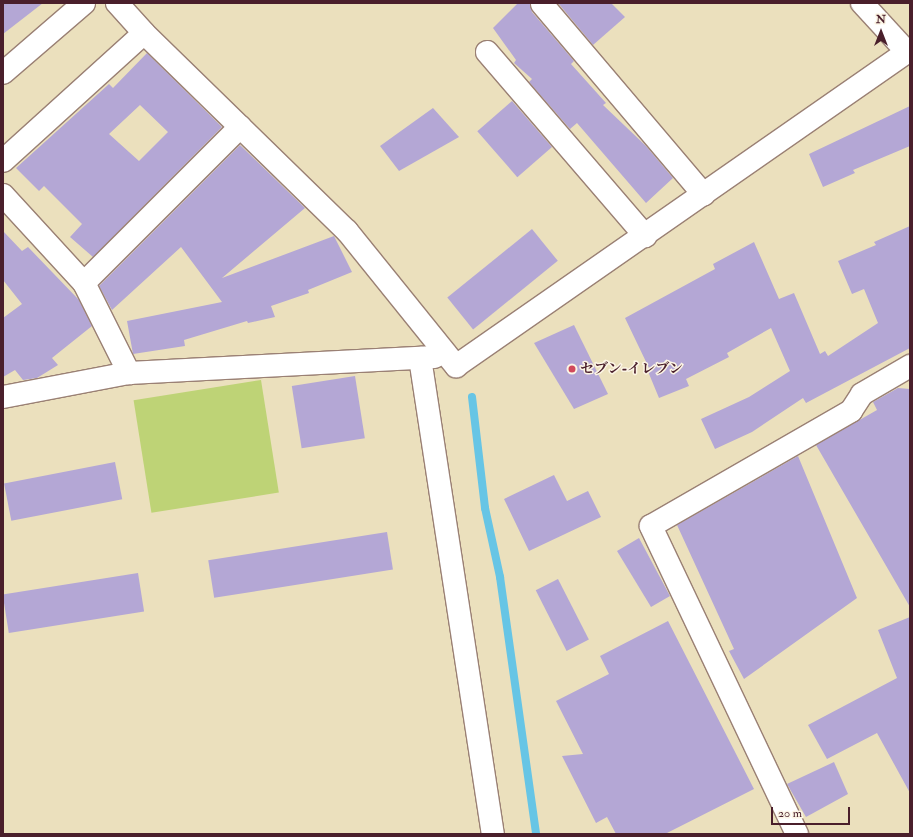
<!DOCTYPE html>
<meta charset="utf-8">
<style>
body{margin:0}
#map{position:relative;width:913px;height:837px;overflow:hidden;background:#ebe0bd;font-family:"IM FELL Double Pica","Noto Serif JP",serif}
div>[style]{position:absolute}
.green>*{inset:0;background:#bed376;transform-origin:0 0}
.stream>*{height:8px;margin:-4px;padding:0 4px;transform-origin:4px;border-radius:4px;background:#67c5e5}
.building>*{inset:0;background:#b4a7d5;transform-origin:0 0}
.roads{filter:drop-shadow(1px 0 #9a8074) drop-shadow(-1px 0 #9a8074) drop-shadow(0 1px #9a8074) drop-shadow(0 -1px #9a8074)}
.street>*{height:22px;margin:-11px;padding:0 11px;transform-origin:11px;border-radius:11px;background:#fff}
.dots>*{width:11px;height:11px;translate:-50% -50%;box-sizing:border-box;border:2px solid #fcf5e5;border-radius:50%}
span{translate:-50% -50%;white-space:nowrap;text-align:center;line-height:1.15;-webkit-text-stroke:3px #fcf5e5;paint-order:stroke}
.poi-label{font-size:14px;color:#4a1f2b;font-weight:700}
.left{translate:0 -50%;text-align:left}
.frame{position:absolute;inset:0;border:4px solid #4a1f2b;pointer-events:none}
.north{position:absolute;left:861px;top:12px;width:40px;height:40px;-webkit-text-stroke:3px #fcf5e5;paint-order:stroke;rotate:0deg;font-size:11px;font-weight:700;line-height:16px;text-align:center;color:#4a1f2b}
.north::after{content:'';display:block;margin:auto;width:14px;height:18px;background:#4a1f2b;clip-path:polygon(50% 0,100% 100%,50% 72%,0 100%)}
.scale{position:absolute;left:771px;top:807px;width:79px;height:18px;box-sizing:border-box;border:2px solid #4a1f2b;border-top:0;padding-left:5px;font-size:12px;line-height:14px;white-space:nowrap;color:#4a1f2b;-webkit-text-stroke:3px #fcf5e5;paint-order:stroke}
</style>
<div id="map">
<div class="green">
<i style="left:261px;top:380px;width:114px;height:129px;rotate:81deg"></i>
</div>
<div class="stream">
<i style="left:472px;top:397px;width:112px;rotate:83.3deg"></i>
<i style="left:485px;top:508px;width:71px;rotate:77.7deg"></i>
<i style="left:500px;top:577px;width:260px;rotate:82deg"></i>
</div>
<div class="building">
<i style="clip-path:polygon(3px 3px,43px 3px,3px 34px)"></i>
<i style="clip-path:polygon(518px 3px,530px 3px,532px 12px,574px 61px,571px 64px,606px 103px,603px 105px,646px 146px,673px 178px,646px 203px,577px 123px,570px 129px,529px 82px,532px 79px,514px 63px,516px 60px,493px 28px)"></i>
<i style="clip-path:polygon(558px 3px,611px 3px,625px 17px,593px 45px)"></i>
<i style="clip-path:polygon(evenodd,147px 53px,222px 127px,93px 257px,70px 237px,82px 224px,44px 186px,39px 191px,16px 168px,109px 84px,113px 88px,147px 53px,140px 105px,168px 132px,139px 161px,109px 134px,140px 105px)"></i>
<i style="left:512px;top:101px;width:61px;height:46px;rotate:49deg"></i>
<i style="clip-path:polygon(910px 106px,910px 146px,853px 170px,855px 173px,823px 187px,809px 154px)"></i>
<i style="clip-path:polygon(433px 108px,459px 137px,399px 171px,380px 146px)"></i>
<i style="clip-path:polygon(240px 145px,305px 208px,222px 278px,334px 236px,352px 272px,308px 290px,309px 293px,271px 306px,275px 317px,248px 323px,247px 321px,184px 340px,185px 346px,133px 354px,127px 321px,222px 302px,181px 247px,112px 310px,99px 286px)"></i>
<i style="clip-path:polygon(910px 226px,910px 348px,806px 403px,803px 398px,752px 432px,715px 449px,701px 419px,749px 397px,790px 371px,771px 328px,727px 353px,729px 357px,686px 379px,689px 386px,659px 398px,647px 369px,649px 368px,625px 318px,715px 269px,713px 264px,754px 242px,779px 299px,794px 293px,820px 354px,825px 351px,828px 356px,878px 323px,864px 289px,852px 294px,838px 261px,876px 245px,874px 242px)"></i>
<i style="left:532px;top:229px;width:41px;height:109px;rotate:51deg"></i>
<i style="clip-path:polygon(3px 231px,22px 251px,28px 247px,79px 300px,92px 326px,52px 358px,58px 365px,37px 378px,23px 380px,15px 370px,3px 377px,3px 318px,22px 304px,3px 280px)"></i>
<i style="clip-path:polygon(574px 325px,608px 394px,574px 409px,534px 343px)"></i>
<i style="left:355px;top:376px;width:63px;height:64px;rotate:81deg"></i>
<i style="clip-path:polygon(898px 388px,910px 389px,910px 607px,816px 445px,877px 410px,873px 402px)"></i>
<i style="clip-path:polygon(798px 456px,857px 598px,744px 679px,729px 651px,734px 649px,677px 525px)"></i>
<i style="left:115px;top:462px;width:38px;height:113px;rotate:79deg"></i>
<i style="clip-path:polygon(554px 475px,567px 501px,588px 491px,601px 517px,529px 551px,504px 499px)"></i>
<i style="left:387px;top:532px;width:38px;height:181px;rotate:81deg"></i>
<i style="clip-path:polygon(639px 538px,670px 596px,651px 607px,617px 551px)"></i>
<i style="left:138px;top:573px;width:39px;height:137px;rotate:81deg"></i>
<i style="left:558px;top:579px;width:68px;height:25px;rotate:63deg"></i>
<i style="clip-path:polygon(910px 617px,910px 793px,877px 733px,827px 759px,808px 725px,897px 678px,878px 630px)"></i>
<i style="clip-path:polygon(668px 621px,754px 789px,665px 834px,616px 834px,607px 817px,596px 823px,562px 756px,583px 754px,556px 701px,609px 674px,600px 656px)"></i>
<i style="clip-path:polygon(834px 762px,848px 794px,806px 817px,787px 784px)"></i>
</div>
<div class="roads">
<div class="street">
<i style="left:117px;top:3px;width:40px;rotate:48deg"></i>
<i style="left:144px;top:33px;width:284px;rotate:44.3deg"></i>
<i style="left:347px;top:231px;width:174px;rotate:51.1deg"></i>
<i style="left:456px;top:366px;width:553px;rotate:-34.84deg"></i>
<i style="left:862px;top:3px;width:67px;rotate:47.4deg"></i>
<i style="left:542px;top:4px;width:250px;rotate:49.7deg"></i>
<i style="left:487px;top:52px;width:243px;rotate:49.3deg"></i>
<i style="left:3px;top:73px;width:107px;rotate:-40.8deg"></i>
<i style="left:3px;top:161px;width:190px;rotate:-42.2deg"></i>
<i style="left:3px;top:195px;width:120px;rotate:47.4deg"></i>
<i style="left:84px;top:283px;width:101px;rotate:63.4deg"></i>
<i style="left:84px;top:283px;width:221px;rotate:-45deg"></i>
<i style="left:420px;top:358px;width:482px;rotate:81.3deg"></i>
<i style="left:3px;top:397px;width:128px;rotate:-10.8deg"></i>
<i style="left:129px;top:373px;width:306px;rotate:-3deg"></i>
<i style="left:797px;top:834px;width:341px;rotate:-115.4deg"></i>
<i style="left:651px;top:526px;width:231px;rotate:-29.9deg"></i>
<i style="left:851px;top:411px;width:20px;rotate:-57deg"></i>
<i style="left:862px;top:394px;width:56px;rotate:-30.3deg"></i>
</div>
</div>
<div class="dots">
<i style="left:572px;top:369px;background:#d1495b"></i>
</div>
<div class="poi-label">
<span class="left" style="left:580px;top:369px">セブン-イレブン</span>
</div>
<div class="frame"></div>
<div class="north">N</div>
<div class="scale">20 m</div>
</div>
